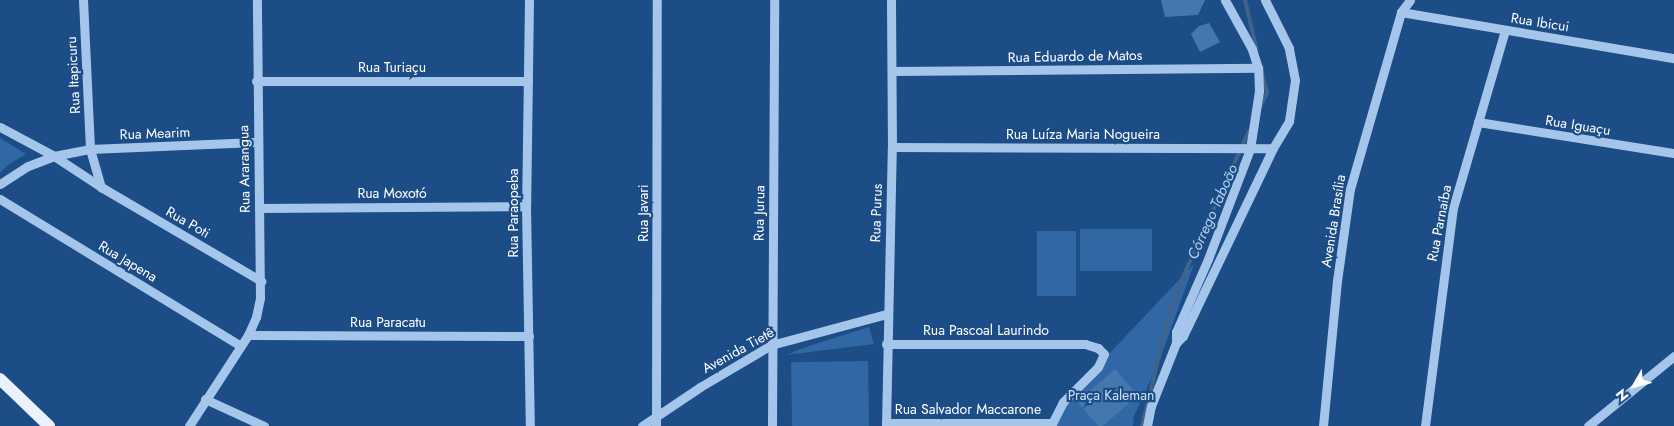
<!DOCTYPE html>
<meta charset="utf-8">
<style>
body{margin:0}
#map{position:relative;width:1674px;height:426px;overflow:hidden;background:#1d4d86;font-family:Jost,sans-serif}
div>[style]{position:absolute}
.green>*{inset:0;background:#3067a4;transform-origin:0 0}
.stream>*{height:4px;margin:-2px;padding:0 2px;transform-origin:2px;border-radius:2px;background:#3f638c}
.building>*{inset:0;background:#4577af;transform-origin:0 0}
.minor>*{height:9px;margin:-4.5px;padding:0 4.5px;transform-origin:4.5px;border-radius:4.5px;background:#a5c6eb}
.major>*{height:12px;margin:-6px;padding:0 6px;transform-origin:6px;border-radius:6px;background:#eaf2fe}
span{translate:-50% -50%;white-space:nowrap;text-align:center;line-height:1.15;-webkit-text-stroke:4.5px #1d4d86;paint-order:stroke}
.street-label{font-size:14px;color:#fff}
.park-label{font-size:14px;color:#cae0f8}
.water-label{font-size:15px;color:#b1d0f2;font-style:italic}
.north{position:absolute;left:1609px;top:361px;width:50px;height:50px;-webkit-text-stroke:4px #1d4d86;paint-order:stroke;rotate:232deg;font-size:14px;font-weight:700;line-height:20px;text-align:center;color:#fff}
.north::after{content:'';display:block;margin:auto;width:18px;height:22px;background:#fff;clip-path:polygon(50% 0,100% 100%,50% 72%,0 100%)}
</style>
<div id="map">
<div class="green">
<i style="clip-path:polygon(0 138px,26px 154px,8px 165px,0 173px)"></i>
<i style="left:1080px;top:229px;width:72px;height:42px"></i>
<i style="left:1037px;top:231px;width:39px;height:65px"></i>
<i style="clip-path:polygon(1194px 264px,1159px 362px,1134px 416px,1133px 426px,1013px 426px,1051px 423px,1071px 394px)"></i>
<i style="clip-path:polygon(869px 327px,874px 344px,786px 355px,806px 347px)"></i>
<i style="left:868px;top:361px;width:65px;height:77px;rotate:89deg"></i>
</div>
<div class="stream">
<i style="left:1245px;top:0;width:52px;rotate:76.8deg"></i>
<i style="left:1259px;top:109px;width:18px;rotate:-63deg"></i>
<i style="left:1267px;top:93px;width:21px;rotate:-104deg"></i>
<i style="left:1142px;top:426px;width:131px;rotate:-76.3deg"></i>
<i style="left:1173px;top:299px;width:184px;rotate:-65.7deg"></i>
</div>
<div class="building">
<i style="clip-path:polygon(1161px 0,1205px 0,1198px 15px,1165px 17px)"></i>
<i style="clip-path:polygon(1209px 23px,1220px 42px,1200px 52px,1191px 34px,1199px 26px)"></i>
<i style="left:1115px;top:369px;width:35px;height:50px;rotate:49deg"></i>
</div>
<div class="minor">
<i style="left:83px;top:0;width:149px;rotate:87.3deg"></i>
<i style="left:90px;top:149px;width:40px;rotate:74deg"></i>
<i style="left:529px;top:0;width:206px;rotate:90.8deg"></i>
<i style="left:526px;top:206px;width:220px;rotate:89deg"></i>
<i style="left:1401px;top:12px;width:277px;rotate:9.6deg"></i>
<i style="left:892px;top:71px;width:366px;rotate:-0.5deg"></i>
<i style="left:256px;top:81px;width:272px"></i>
<i style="left:1478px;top:122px;width:198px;rotate:9deg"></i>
<i style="left:0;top:127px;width:61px;rotate:28.2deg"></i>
<i style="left:54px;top:156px;width:56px;rotate:33.4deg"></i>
<i style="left:101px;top:187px;width:186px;rotate:30.4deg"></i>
<i style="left:892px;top:147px;width:381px;rotate:0.2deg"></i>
<i style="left:0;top:184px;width:33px;rotate:-33deg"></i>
<i style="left:28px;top:166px;width:28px;rotate:-21deg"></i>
<i style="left:54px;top:156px;width:37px;rotate:-11deg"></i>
<i style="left:90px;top:149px;width:168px;rotate:-2.4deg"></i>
<i style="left:0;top:199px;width:282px;rotate:31.4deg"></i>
<i style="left:259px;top:208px;width:267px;rotate:-0.4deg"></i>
<i style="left:248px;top:335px;width:281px;rotate:0.2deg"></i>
<i style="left:1176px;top:343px;width:11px;rotate:-90deg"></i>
<i style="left:1176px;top:332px;width:80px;rotate:-66.3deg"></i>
<i style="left:1208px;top:259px;width:118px;rotate:-69.1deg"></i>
<i style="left:1250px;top:149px;width:59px;rotate:-81.2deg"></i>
<i style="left:1259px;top:91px;width:23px;rotate:-92deg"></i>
<i style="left:1258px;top:68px;width:20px;rotate:-108deg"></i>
<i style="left:1252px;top:49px;width:56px;rotate:-118.9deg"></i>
<i style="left:886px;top:344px;width:199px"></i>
<i style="left:1085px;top:344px;width:14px;rotate:17deg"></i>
<i style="left:1098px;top:348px;width:8px;rotate:45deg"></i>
<i style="left:1104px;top:354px;width:14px;rotate:115deg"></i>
<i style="left:1098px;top:367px;width:49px;rotate:135deg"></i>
<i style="left:1063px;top:402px;width:27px;rotate:117deg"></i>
<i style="left:205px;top:399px;width:65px;rotate:24.6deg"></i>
<i style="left:886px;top:423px;width:165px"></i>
<i style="left:189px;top:426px;width:108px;rotate:-57deg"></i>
<i style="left:248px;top:335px;width:20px;rotate:-66deg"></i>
<i style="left:256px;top:317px;width:19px;rotate:-78deg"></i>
<i style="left:260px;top:298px;width:298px;rotate:-90.6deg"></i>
<i style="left:642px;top:426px;width:70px;rotate:-33.9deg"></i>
<i style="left:700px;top:387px;width:82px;rotate:-30.6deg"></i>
<i style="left:771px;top:345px;width:120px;rotate:-15deg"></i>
<i style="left:656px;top:426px;width:426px;rotate:-89.9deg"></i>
<i style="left:772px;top:426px;width:426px;rotate:-89.7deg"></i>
<i style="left:886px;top:426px;width:279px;rotate:-88.8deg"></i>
<i style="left:892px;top:147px;width:147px;rotate:-90.4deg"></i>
<i style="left:1147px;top:426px;width:20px;rotate:-79deg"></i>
<i style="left:1151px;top:406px;width:68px;rotate:-68.4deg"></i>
<i style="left:1176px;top:343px;width:10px;rotate:-45deg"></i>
<i style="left:1183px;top:336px;width:208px;rotate:-64.4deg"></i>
<i style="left:1273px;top:148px;width:31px;rotate:-59deg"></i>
<i style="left:1289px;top:121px;width:41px;rotate:-81.7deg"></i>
<i style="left:1295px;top:80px;width:33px;rotate:-101deg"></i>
<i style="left:1289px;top:48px;width:54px;rotate:-116.6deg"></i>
<i style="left:1323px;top:426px;width:146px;rotate:-84.5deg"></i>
<i style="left:1337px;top:281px;width:93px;rotate:-82deg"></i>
<i style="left:1350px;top:189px;width:184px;rotate:-73.9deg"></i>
<i style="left:1401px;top:12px;width:15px;rotate:-53deg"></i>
<i style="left:1425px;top:426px;width:220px;rotate:-82.7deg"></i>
<i style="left:1453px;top:208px;width:185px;rotate:-73.7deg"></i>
<i style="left:1588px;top:426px;width:111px;rotate:-39.1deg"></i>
</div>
<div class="major">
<i style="left:0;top:379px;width:68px;rotate:43.8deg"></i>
</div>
<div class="street-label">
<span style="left:1540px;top:22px;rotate:9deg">Rua Ibicui</span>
<span style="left:1075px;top:56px;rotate:-1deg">Rua Eduardo de Matos</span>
<span style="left:392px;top:67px">Rua Turiaçu</span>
<span style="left:73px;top:75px;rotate:-93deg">Rua Itapicuru</span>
<span style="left:1578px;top:125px;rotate:9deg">Rua Iguaçu</span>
<span style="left:155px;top:133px;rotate:-2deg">Rua Mearim</span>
<span style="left:1083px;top:134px">Rua Luíza Maria Nogueira</span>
<span style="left:244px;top:169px;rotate:-91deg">Rua Ararangua</span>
<span style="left:392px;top:193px">Rua Moxotó</span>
<span style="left:513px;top:213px;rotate:-90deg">Rua Paraopeba</span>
<span style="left:643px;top:213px;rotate:-90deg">Rua Javari</span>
<span style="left:759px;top:213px;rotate:-89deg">Rua Jurua</span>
<span style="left:876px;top:213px;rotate:-88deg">Rua Purus</span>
<span style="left:1333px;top:221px;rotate:-81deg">Avenida Brasília</span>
<span style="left:188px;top:222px;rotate:30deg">Rua Poti</span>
<span style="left:1439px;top:223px;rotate:-79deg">Rua Parnaíba</span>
<span style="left:128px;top:261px;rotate:31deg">Rua Japena</span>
<span style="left:388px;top:322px">Rua Paracatu</span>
<span style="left:986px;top:330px">Rua Pascoal Laurindo</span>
<span style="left:738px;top:350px;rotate:-29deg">Avenida Tietê</span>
<span style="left:968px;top:409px">Rua Salvador Maccarone</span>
</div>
<div class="park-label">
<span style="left:1111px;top:395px">Praça Kaleman</span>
</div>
<div class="water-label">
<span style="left:1213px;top:212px;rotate:-66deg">Córrego Taboão</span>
</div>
<div class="north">N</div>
</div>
